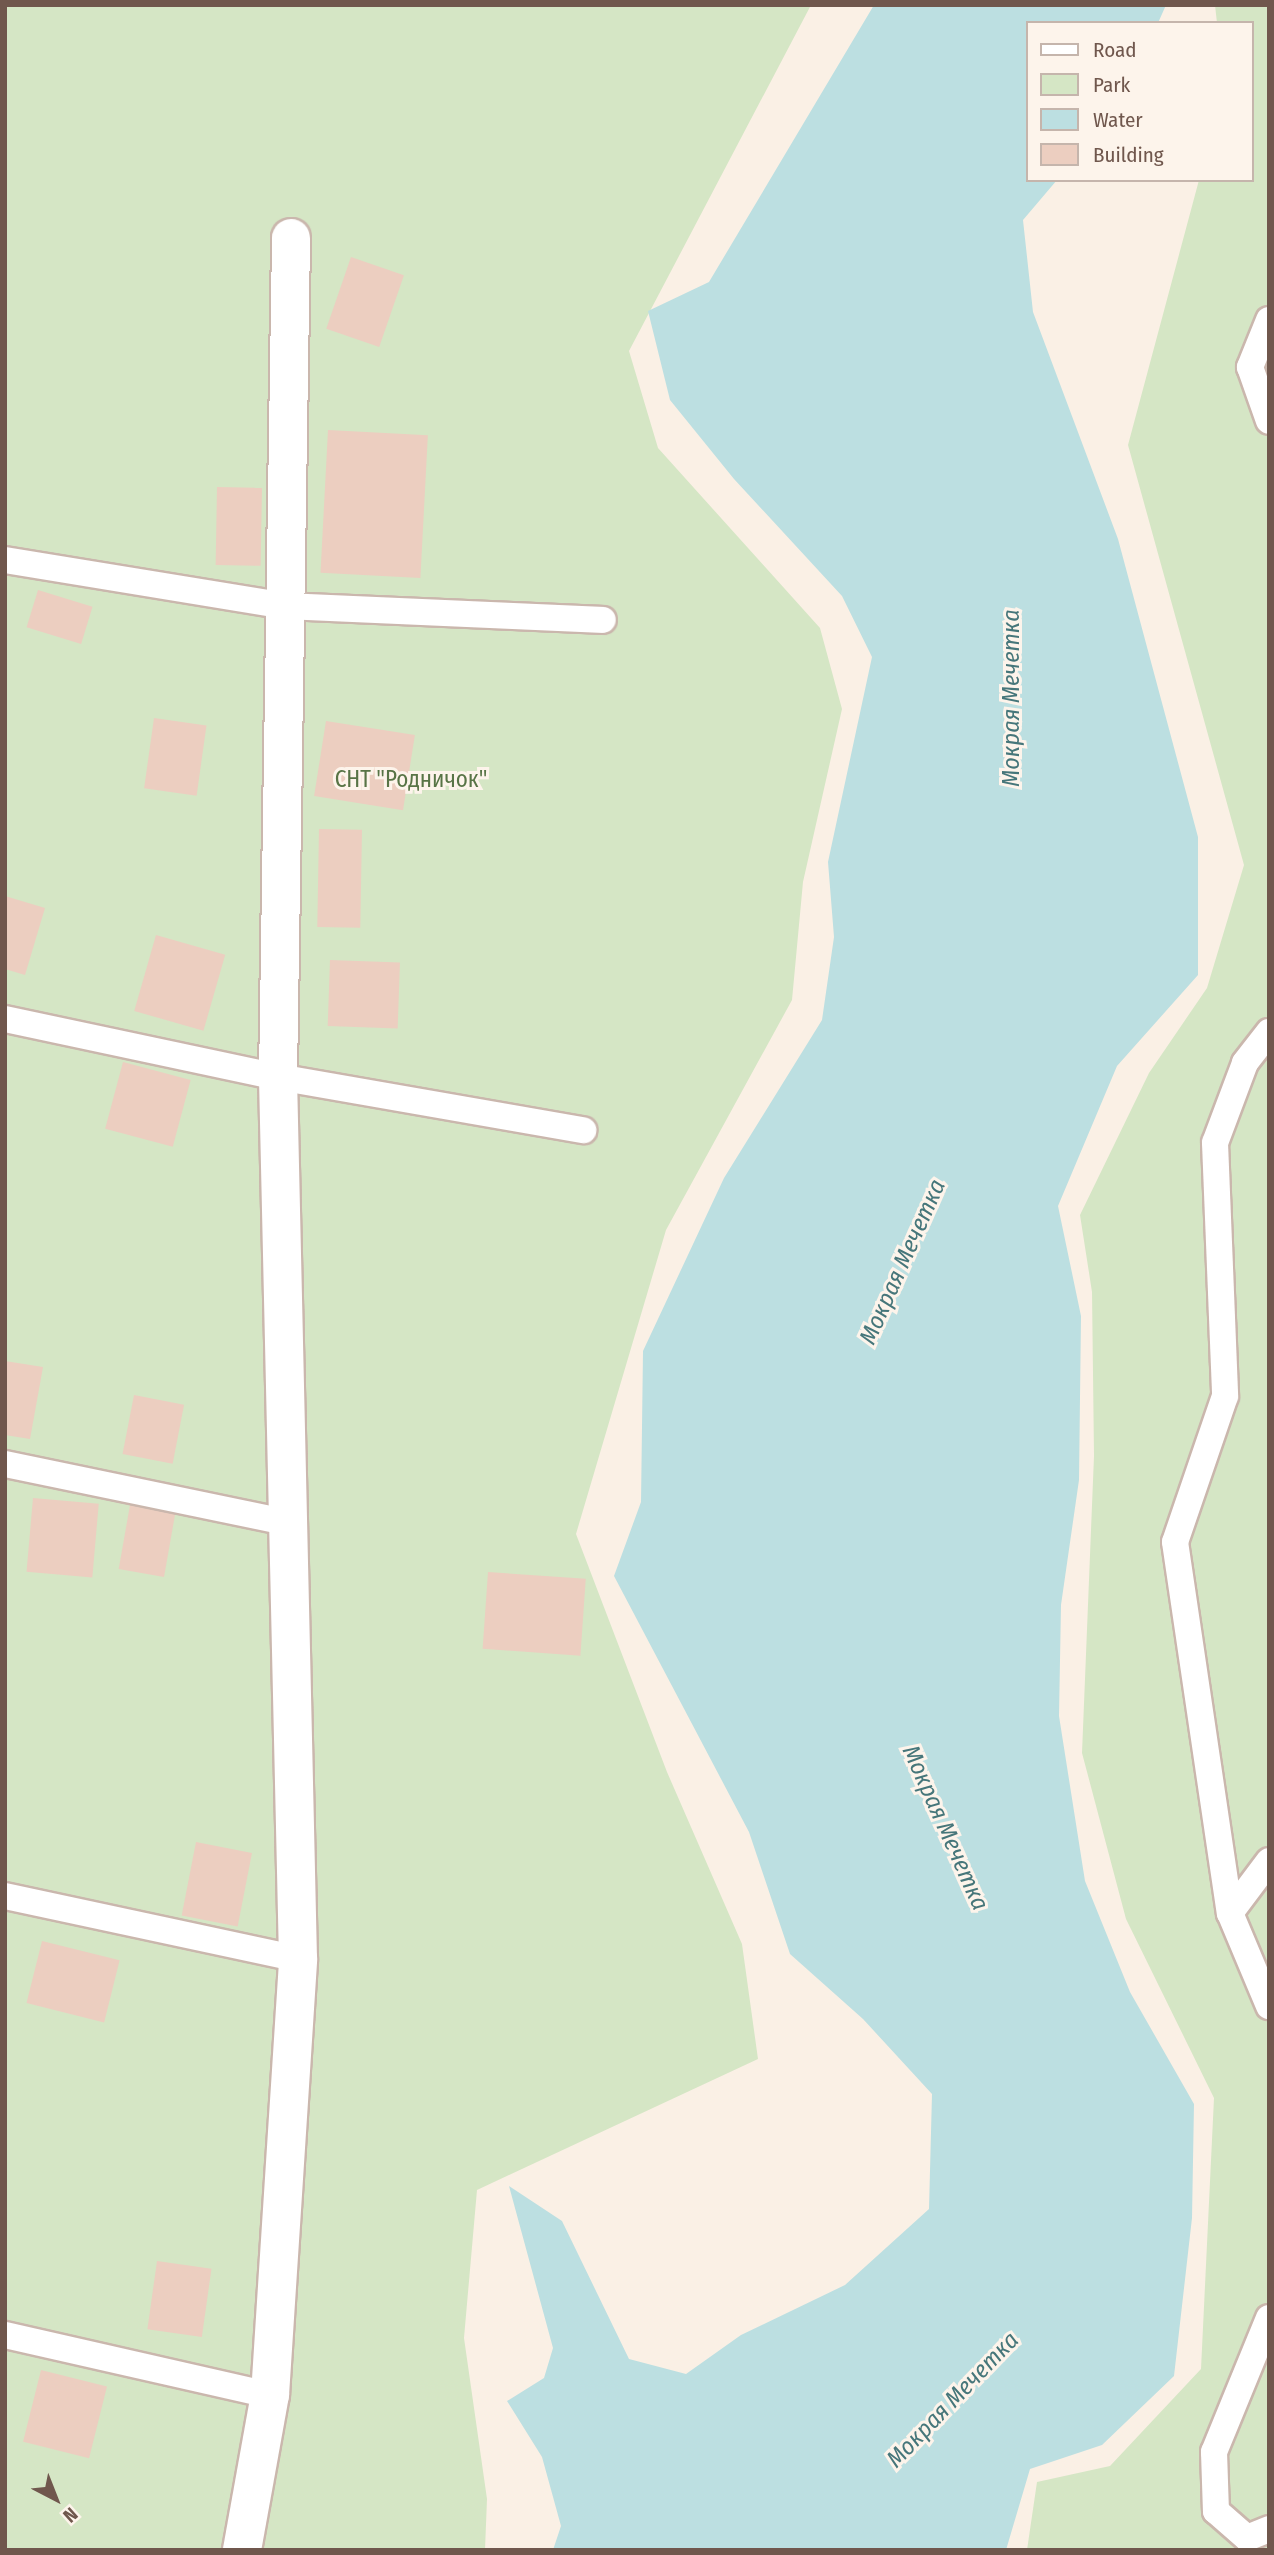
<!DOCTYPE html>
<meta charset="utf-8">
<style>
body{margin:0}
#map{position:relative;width:1274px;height:2555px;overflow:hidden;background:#faf0e5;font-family:"Fira Sans Condensed",sans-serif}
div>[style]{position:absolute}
.green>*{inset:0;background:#d5e6c5}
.water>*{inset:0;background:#bcdfe1}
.building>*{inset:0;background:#eccec0;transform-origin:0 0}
.roads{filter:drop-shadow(2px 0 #cab7ad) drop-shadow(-2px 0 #cab7ad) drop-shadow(0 2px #cab7ad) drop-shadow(0 -2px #cab7ad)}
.service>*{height:26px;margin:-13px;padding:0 13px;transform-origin:13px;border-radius:13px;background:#fff}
.minor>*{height:38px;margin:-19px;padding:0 19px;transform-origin:19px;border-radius:19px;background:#fff}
span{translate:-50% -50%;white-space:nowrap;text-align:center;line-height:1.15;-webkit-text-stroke:6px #fdf4eb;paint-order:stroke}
.park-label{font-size:23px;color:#587446}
.water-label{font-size:24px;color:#46767a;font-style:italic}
.frame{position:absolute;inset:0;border:7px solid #70574d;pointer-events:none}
.legend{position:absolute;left:1026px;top:21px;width:228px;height:161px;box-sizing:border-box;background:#fdf4eb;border:2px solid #c5b5ac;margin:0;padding:9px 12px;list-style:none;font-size:21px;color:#70574d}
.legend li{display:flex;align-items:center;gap:14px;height:35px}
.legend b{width:35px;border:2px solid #c5b5ac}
.north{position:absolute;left:21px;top:2464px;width:70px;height:70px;-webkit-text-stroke:5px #fdf4eb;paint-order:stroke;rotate:138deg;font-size:19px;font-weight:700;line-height:28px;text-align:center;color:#70574d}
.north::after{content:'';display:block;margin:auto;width:24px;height:32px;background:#70574d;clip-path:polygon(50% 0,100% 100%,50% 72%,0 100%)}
</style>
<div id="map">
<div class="green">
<i style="clip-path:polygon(5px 5px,811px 5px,629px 351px,658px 448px,820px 628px,842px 709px,803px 882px,792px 1000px,666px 1230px,576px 1534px,667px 1772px,742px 1944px,758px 2059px,477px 2190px,464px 2338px,487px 2499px,485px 2550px,5px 2550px)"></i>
<i style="clip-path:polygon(1215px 5px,1269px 5px,1269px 2550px,1027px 2550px,1037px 2482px,1110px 2466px,1201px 2369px,1214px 2098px,1126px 1919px,1082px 1753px,1094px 1456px,1092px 1292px,1080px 1215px,1149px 1073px,1207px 988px,1244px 865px,1128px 445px,1199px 180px,1251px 180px,1251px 23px,1217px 23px)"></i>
</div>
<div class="water">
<i style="clip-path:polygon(874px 5px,1166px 5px,1158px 23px,1027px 23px,1027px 180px,1057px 180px,1023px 220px,1033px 312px,1118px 539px,1198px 837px,1198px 975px,1117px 1066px,1058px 1206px,1081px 1316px,1079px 1480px,1061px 1605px,1059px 1716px,1085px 1881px,1130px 1992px,1194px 2104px,1192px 2218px,1174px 2376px,1102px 2445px,1030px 2469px,1006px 2550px,553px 2550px,561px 2526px,542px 2457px,507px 2401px,544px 2378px,553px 2348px,509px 2186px,562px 2221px,629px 2359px,686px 2374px,741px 2335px,845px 2285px,929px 2209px,932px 2094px,863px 2019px,790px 1954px,749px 1832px,614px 1576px,641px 1502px,643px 1351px,724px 1178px,822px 1020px,834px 937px,828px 862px,872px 657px,842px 596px,734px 479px,670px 400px,648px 311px,709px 282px)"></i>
</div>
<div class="building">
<i style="left:351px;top:257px;width:56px;height:76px;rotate:19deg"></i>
<i style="left:328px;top:430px;width:100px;height:143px;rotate:3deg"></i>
<i style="left:217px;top:487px;width:45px;height:78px;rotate:1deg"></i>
<i style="left:38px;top:590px;width:57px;height:39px;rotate:17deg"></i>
<i style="left:154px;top:718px;width:53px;height:71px;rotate:8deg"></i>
<i style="left:326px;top:721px;width:90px;height:76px;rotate:9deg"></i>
<i style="left:319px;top:829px;width:43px;height:98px;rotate:1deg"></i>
<i style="clip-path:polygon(5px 896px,45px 908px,25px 975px,5px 969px)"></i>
<i style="left:156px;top:935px;width:72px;height:79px;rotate:16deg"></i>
<i style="left:330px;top:960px;width:70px;height:66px;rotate:2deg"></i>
<i style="left:123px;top:1062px;width:70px;height:69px;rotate:15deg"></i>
<i style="clip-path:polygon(5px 1361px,43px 1367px,30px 1439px,5px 1435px)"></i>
<i style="left:134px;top:1395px;width:51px;height:60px;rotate:11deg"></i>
<i style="left:33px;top:1498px;width:66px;height:74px;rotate:5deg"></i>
<i style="left:130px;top:1505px;width:46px;height:65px;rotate:10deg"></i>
<i style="left:488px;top:1572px;width:98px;height:77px;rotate:4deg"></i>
<i style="left:196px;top:1842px;width:57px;height:75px;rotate:11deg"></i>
<i style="left:42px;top:1941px;width:80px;height:64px;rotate:14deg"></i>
<i style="left:157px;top:2261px;width:55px;height:69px;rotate:8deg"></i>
<i style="left:41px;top:2370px;width:68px;height:74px;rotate:14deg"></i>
</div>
<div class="roads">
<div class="service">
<i style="left:1269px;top:320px;width:51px;rotate:112deg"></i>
<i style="left:1250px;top:367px;width:57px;rotate:70.6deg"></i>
<i style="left:5px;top:560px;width:285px;rotate:9.3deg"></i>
<i style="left:286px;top:606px;width:317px;rotate:2.5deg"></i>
<i style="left:5px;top:1019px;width:279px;rotate:12deg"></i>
<i style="left:278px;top:1077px;width:310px;rotate:9.9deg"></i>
<i style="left:1269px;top:1032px;width:39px;rotate:128deg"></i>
<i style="left:1245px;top:1063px;width:85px;rotate:110.6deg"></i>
<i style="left:1215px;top:1143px;width:253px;rotate:87.7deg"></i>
<i style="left:1225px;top:1396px;width:154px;rotate:108.9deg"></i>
<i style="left:1175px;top:1542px;width:375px;rotate:81.6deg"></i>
<i style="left:1230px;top:1913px;width:101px;rotate:67.2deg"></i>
<i style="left:5px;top:1464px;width:286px;rotate:11.7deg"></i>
<i style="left:5px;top:1896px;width:300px;rotate:12.1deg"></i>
<i style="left:1230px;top:1913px;width:65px;rotate:-53.1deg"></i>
<i style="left:1269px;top:2318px;width:145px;rotate:112.3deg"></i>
<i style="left:1214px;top:2452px;width:59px;rotate:88.1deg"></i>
<i style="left:1216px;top:2511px;width:41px;rotate:41.1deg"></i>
<i style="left:1247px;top:2538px;width:24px;rotate:-22deg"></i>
<i style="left:5px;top:2335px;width:272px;rotate:12.8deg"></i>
</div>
<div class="minor">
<i style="left:242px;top:2550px;width:158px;rotate:-79.8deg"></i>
<i style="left:270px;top:2395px;width:437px;rotate:-86.3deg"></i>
<i style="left:298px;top:1959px;width:882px;rotate:-91.3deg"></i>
<i style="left:278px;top:1077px;width:839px;rotate:-89.11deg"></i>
</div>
</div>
<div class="park-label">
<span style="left:411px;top:779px">СНТ "Родничок"</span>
</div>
<div class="water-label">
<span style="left:1012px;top:698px;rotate:-90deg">Мокрая Мечетка</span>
<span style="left:903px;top:1262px;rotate:-66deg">Мокрая Мечетка</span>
<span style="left:945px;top:1828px;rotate:66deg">Мокрая Мечетка</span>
<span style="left:953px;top:2400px;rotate:-46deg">Мокрая Мечетка</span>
</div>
<div class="frame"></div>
<ul class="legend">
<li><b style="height:9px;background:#fff"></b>Road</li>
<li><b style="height:19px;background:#d5e6c5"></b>Park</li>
<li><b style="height:19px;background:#bcdfe1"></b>Water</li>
<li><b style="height:19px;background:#eccec0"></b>Building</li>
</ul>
<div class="north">N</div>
</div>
